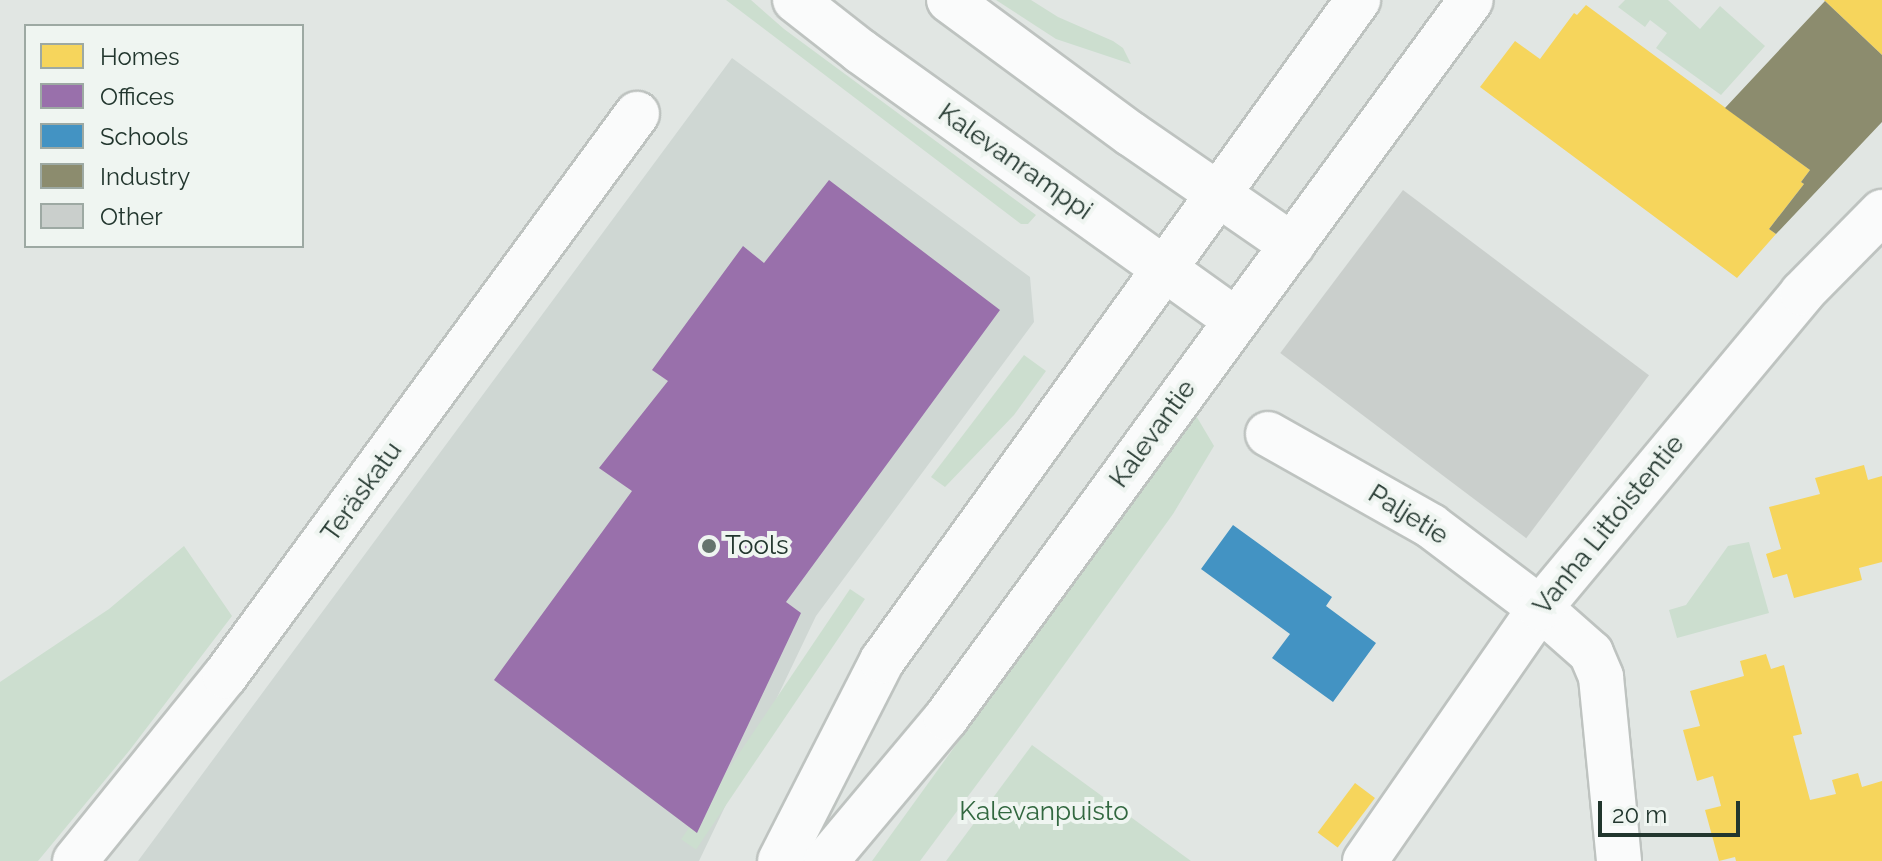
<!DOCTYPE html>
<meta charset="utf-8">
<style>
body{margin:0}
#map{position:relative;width:1882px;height:861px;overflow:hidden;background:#e1e6e3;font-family:Raleway,sans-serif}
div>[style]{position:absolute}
.built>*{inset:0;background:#cfd7d3}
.green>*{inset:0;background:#ccdecf;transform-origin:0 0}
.homes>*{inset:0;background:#f6d55c;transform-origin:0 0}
.offices>*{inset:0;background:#9970ab}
.schools>*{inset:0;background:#4393c3}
.industry>*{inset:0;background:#8c8c6e}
.building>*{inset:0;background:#cacfcc;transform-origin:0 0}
.roads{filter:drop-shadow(2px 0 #bec3c0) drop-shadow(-2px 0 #bec3c0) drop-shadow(0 2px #bec3c0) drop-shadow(0 -2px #bec3c0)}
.minor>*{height:44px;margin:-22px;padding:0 22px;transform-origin:22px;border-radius:22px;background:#fafbfb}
.secondary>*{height:44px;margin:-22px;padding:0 22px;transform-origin:22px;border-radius:22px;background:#fafbfb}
.dots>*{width:22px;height:22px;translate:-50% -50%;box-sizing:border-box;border:4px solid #eff5f1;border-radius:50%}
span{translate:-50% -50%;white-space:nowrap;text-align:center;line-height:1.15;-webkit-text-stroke:8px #eff5f1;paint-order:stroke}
.street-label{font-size:26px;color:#22362e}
.poi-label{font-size:26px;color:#22362e}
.left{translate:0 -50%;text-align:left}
.park-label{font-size:26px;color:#326840}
.legend{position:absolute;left:24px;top:24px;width:280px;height:224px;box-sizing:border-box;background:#eff5f1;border:2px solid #9da9a3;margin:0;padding:10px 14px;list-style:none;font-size:24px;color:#22362e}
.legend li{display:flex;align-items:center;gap:16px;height:40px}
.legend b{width:40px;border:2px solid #9da9a3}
.scale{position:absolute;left:1598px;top:801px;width:142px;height:36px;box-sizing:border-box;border:4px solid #22362e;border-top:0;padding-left:10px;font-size:24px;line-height:28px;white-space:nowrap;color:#22362e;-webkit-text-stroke:6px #eff5f1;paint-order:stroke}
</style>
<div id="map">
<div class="built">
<i style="clip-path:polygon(732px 58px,1030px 277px,1034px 322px,816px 616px,699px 861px,138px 861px)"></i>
</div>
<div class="green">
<i style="clip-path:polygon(726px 0,751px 0,784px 29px,1036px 215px,1028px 224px,1021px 224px)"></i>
<i style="clip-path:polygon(996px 0,1031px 0,1058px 17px,1113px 41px,1123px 48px,1131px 64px,1056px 39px)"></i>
<i style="clip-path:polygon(1625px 0,1668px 0,1700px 29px,1720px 6px,1765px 46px,1721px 95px,1656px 48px,1667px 33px,1650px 20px,1645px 27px,1618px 7px)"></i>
<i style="clip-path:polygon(1024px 355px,1046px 371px,1014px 415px,945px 487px,931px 477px)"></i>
<i style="clip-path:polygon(1195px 414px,1214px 446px,1173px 514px,1012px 737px,920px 861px,872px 861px)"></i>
<i style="clip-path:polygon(1749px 542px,1769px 613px,1677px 638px,1669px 610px,1686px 605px,1728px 546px)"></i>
<i style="clip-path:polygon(184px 546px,232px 616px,129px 751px,38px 861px,0 861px,0 682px,109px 609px)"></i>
<i style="left:850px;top:589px;width:18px;height:302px;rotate:34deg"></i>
<i style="clip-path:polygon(1032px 745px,1191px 861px,946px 861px)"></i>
</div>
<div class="homes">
<i style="clip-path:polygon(1824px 0,1882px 0,1882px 55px)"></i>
<i style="clip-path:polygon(1586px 5px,1810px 170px,1801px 182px,1804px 184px,1769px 229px,1776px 234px,1737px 278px,1480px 87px,1515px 41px,1540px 59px,1574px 13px,1577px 15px)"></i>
<i style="clip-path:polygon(1864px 465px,1868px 480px,1882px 476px,1882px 562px,1859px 568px,1862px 580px,1794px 598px,1787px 574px,1773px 578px,1766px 554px,1781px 549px,1769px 507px,1820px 494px,1815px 478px)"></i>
<i style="clip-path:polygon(1766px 654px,1771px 669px,1784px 665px,1802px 734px,1793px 736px,1810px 800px,1836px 794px,1832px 780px,1858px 773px,1862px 787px,1882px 781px,1882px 861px,1736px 861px,1735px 857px,1719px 861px,1705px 810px,1721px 806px,1713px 776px,1697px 781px,1683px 730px,1700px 726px,1690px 691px,1744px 676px,1740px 661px)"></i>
<i style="left:1355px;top:783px;width:25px;height:62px;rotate:37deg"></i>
</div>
<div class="offices">
<i style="clip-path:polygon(829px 180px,1000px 310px,786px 602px,801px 613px,697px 833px,494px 680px,632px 491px,599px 468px,668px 381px,652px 370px,743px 246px,764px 263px)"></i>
</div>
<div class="schools">
<i style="clip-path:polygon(1233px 525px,1332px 597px,1326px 606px,1376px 643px,1333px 702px,1272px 658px,1290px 634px,1201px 569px)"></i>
</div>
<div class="industry">
<i style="clip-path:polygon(1825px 1px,1882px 55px,1882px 122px,1776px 234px,1769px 229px,1804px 184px,1801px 182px,1810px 170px,1725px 108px)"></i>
</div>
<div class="building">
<i style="left:1403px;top:190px;width:308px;height:204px;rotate:37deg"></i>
</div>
<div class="roads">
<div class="minor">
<i style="left:1268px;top:434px;width:187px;rotate:29.4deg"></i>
<i style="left:1431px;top:526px;width:136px;rotate:37deg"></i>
<i style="left:1540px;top:608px;width:68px;rotate:41.4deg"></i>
<i style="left:1591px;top:653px;width:26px;rotate:67deg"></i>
<i style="left:1601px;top:677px;width:185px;rotate:84.4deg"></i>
<i style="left:75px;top:861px;width:238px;rotate:-51deg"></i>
<i style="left:225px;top:676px;width:697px;rotate:-53.76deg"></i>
<i style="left:1365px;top:861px;width:308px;rotate:-55.3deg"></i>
<i style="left:1540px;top:608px;width:410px;rotate:-50.2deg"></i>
<i style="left:1802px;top:293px;width:114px;rotate:-45.4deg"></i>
</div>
<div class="secondary">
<i style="left:795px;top:0;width:83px;rotate:38.1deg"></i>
<i style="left:860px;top:51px;width:462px;rotate:35.6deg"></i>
<i style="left:949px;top:0;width:226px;rotate:36.4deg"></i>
<i style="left:1131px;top:134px;width:196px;rotate:34.6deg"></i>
<i style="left:780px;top:861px;width:225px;rotate:-63deg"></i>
<i style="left:882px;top:661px;width:815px;rotate:-54.24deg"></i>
<i style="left:826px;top:861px;width:187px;rotate:-50deg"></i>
<i style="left:946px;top:718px;width:889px;rotate:-53.83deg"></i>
</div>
</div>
<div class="dots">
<i style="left:709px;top:546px;background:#65746d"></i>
</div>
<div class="street-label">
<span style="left:1015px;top:162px;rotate:35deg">Kalevanramppi</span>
<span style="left:1153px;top:434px;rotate:-54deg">Kalevantie</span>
<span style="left:362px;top:492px;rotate:-54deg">Teräskatu</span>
<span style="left:1408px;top:515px;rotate:32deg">Paljetie</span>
<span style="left:1609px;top:525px;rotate:-51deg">Vanha Littoistentie</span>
</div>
<div class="poi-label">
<span class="left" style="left:725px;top:546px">Tools</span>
</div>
<div class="park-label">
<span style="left:1044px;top:812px">Kalevanpuisto</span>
</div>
<ul class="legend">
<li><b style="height:22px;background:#f6d55c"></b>Homes</li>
<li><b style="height:22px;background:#9970ab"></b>Offices</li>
<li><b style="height:22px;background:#4393c3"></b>Schools</li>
<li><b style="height:22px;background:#8c8c6e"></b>Industry</li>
<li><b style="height:22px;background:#cacfcc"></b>Other</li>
</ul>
<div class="scale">20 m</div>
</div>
